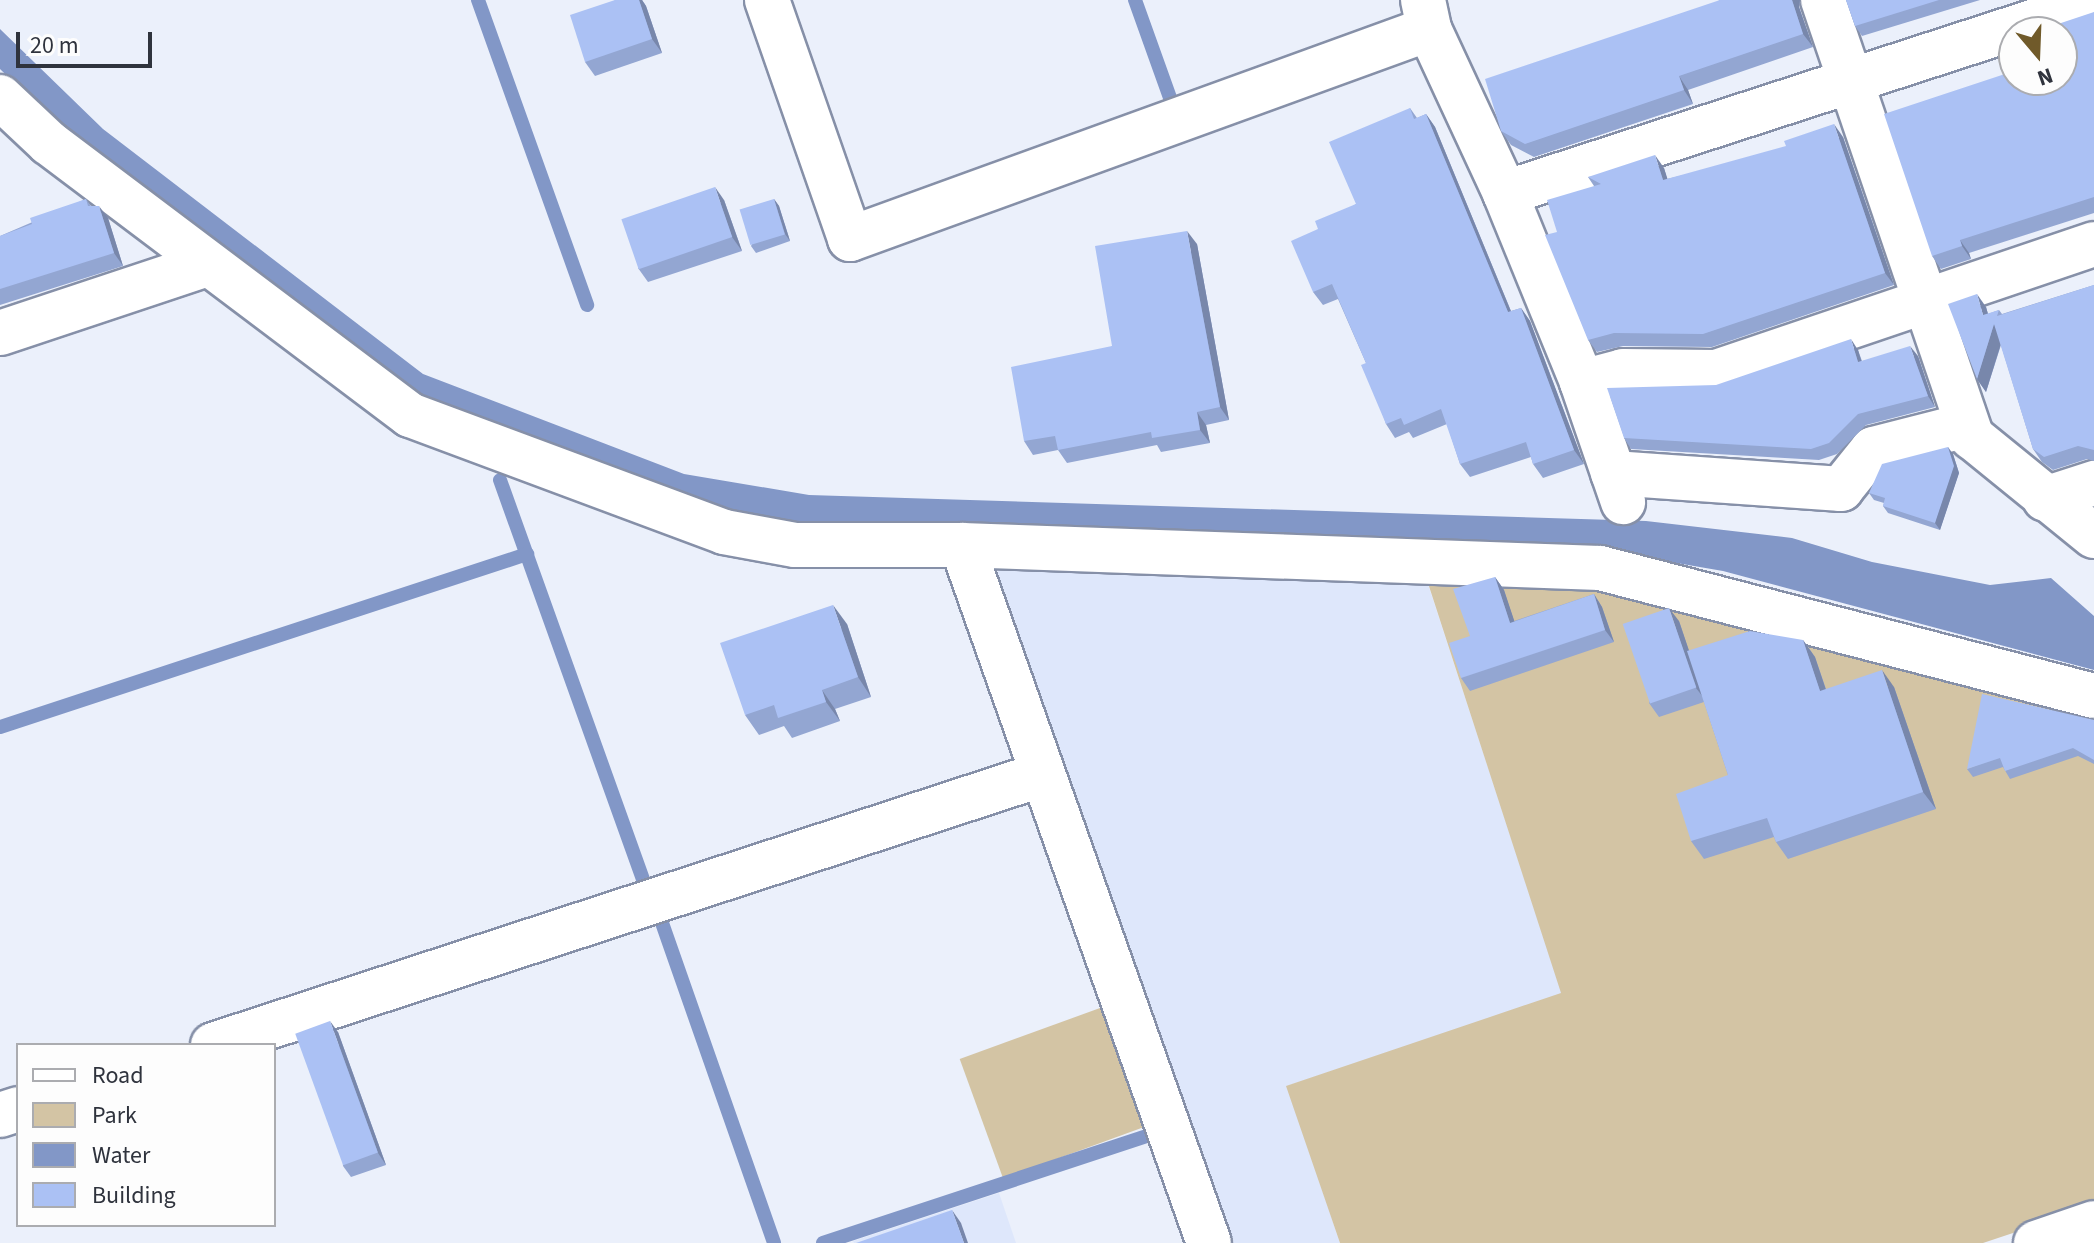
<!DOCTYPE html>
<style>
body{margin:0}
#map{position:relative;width:2094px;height:1243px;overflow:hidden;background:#ebf0fb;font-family:"Source Sans 3",sans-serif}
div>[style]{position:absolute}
.built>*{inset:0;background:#dee7fb}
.green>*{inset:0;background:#d3c4a4;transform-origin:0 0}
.water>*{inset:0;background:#8297c7}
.stream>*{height:14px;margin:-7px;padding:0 7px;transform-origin:7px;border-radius:7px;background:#8297c7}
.roads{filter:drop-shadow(2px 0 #8690a8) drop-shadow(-2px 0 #8690a8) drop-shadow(0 2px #8690a8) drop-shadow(0 -2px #8690a8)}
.minor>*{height:44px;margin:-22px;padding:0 22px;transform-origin:22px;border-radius:22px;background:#fff}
.wall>*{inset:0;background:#93a6d2}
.shaded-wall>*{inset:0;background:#7887ab}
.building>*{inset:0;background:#abc1f4;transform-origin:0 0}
span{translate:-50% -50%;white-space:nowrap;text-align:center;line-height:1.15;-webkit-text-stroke:6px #fdfdfd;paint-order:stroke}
.legend{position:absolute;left:16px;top:1043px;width:260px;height:184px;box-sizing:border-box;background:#fdfdfd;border:2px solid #abacb0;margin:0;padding:10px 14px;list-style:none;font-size:24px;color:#2f333d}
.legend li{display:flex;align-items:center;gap:16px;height:40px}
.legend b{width:40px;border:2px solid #abacb0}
.north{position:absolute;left:1998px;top:16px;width:80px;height:80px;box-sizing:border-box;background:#fdfdfd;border:2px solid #abacb0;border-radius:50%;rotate:161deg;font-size:22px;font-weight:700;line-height:32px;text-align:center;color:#2f333d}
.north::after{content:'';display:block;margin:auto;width:28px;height:36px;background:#705a2a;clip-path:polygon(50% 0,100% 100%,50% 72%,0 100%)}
.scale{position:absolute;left:16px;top:32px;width:136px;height:36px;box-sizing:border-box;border:4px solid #2f333d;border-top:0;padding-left:10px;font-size:24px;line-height:28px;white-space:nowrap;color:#2f333d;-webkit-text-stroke:6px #fdfdfd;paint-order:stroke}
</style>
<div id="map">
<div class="built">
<i style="clip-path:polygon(1003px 566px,1425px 575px,1562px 994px,1287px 1086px,1340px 1243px,1220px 1243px,987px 583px)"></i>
<i style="clip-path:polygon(999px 1193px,1016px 1243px,854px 1243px,853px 1241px)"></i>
</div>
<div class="green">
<i style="clip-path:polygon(1427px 580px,1582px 585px,2094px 719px,2094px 1206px,1983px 1243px,1340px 1243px,1286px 1086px,1561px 993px)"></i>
<i style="left:1111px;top:1004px;width:127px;height:161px;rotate:70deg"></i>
</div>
<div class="water">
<i style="clip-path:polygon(0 29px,103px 129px,423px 374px,684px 474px,809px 495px,1646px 521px,1792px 538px,1872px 562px,1990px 585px,2051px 578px,2094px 616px,2094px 670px,1723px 571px,1589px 548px,790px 522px,718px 510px,411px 399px,69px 136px,0 69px)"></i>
</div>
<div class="stream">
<i style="left:478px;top:0;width:324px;rotate:70.3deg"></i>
<i style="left:1135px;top:0;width:113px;rotate:70.3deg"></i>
<i style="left:500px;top:480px;width:433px;rotate:70.3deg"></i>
<i style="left:0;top:727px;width:555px;rotate:-18.17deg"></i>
<i style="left:661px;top:920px;width:342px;rotate:70.7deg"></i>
<i style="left:823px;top:1243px;width:347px;rotate:-18.3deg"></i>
</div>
<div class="roads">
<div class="minor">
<i style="left:767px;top:0;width:253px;rotate:70.8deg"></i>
<i style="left:850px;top:239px;width:616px;rotate:-19.94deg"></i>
<i style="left:1423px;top:0;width:30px;rotate:78deg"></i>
<i style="left:1429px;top:29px;width:181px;rotate:65.1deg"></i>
<i style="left:1505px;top:193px;width:204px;rotate:67.8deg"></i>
<i style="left:1582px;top:382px;width:127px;rotate:71.1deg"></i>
<i style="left:1823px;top:0;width:462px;rotate:71.2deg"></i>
<i style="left:1972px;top:437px;width:157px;rotate:39.1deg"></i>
<i style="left:0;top:97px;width:67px;rotate:43.2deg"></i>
<i style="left:49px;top:143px;width:452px;rotate:37deg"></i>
<i style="left:410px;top:415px;width:335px;rotate:20.4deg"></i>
<i style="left:724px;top:532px;width:72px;rotate:10.4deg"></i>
<i style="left:795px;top:545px;width:167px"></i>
<i style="left:962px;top:545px;width:638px;rotate:2.06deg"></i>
<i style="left:1600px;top:568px;width:510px;rotate:14.53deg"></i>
<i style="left:1505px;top:193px;width:619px;rotate:-17.97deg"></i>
<i style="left:0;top:333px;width:219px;rotate:-18.4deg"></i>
<i style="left:1582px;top:382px;width:42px;rotate:-15deg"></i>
<i style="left:1623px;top:371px;width:93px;rotate:0.6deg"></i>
<i style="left:1716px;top:372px;width:399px;rotate:-18.7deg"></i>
<i style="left:1613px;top:473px;width:229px;rotate:4deg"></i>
<i style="left:1841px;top:489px;width:51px;rotate:-51.3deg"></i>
<i style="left:1873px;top:449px;width:97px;rotate:-14.3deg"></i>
<i style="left:2045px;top:499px;width:52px;rotate:-18.1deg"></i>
<i style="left:962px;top:545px;width:740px;rotate:70.51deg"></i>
<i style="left:213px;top:1045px;width:873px;rotate:-18.08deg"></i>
<i style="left:0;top:1115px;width:19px;rotate:-18deg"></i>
<i style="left:2036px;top:1243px;width:61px;rotate:-19deg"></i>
</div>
</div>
<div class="wall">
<i style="clip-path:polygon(615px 0,642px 0,646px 6px,662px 53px,595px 76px,585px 62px)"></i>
<i style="clip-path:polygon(1720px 0,1800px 0,1799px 7px,1813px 47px,1688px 90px,1693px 104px,1534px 157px,1511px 145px,1501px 131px)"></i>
<i style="clip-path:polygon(1846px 0,1980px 0,1862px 36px,1855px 26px)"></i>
<i style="clip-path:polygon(2094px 12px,2094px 213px,1969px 253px,1971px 259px,1941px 269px,1932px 256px,2062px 80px)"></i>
<i style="clip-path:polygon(1410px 108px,1417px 118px,1426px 114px,1435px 127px,1511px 311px,1521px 308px,1530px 321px,1584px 464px,1543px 478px,1533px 464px,1531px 457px,1470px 477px,1460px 464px,1447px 424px,1413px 438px,1409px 432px,1395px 438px,1386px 424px,1366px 363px,1338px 299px,1323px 305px,1313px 292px,1318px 229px,1356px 204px)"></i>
<i style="clip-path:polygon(1843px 137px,1894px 285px,1712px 347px,1623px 346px,1597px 352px,1588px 340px,1594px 186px,1588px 177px,1664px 168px,1667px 179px)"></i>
<i style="clip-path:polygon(86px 199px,91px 206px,108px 218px,123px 266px,0 305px,0 236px)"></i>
<i style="clip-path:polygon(774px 199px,779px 206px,790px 241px,756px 253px,751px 246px)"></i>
<i style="clip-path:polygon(724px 200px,742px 251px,648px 282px,638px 268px)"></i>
<i style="clip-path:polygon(1197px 244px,1229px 420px,1206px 425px,1210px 443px,1161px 452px,1157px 445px,1067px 463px,1058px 450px,1033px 455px,1024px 441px,1112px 346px)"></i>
<i style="clip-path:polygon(2094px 285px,2094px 461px,2087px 459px,2053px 470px,2042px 462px,2033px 449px,2001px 345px,1986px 392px,1977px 379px,1986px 307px,1988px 314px,1999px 310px,2002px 314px)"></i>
<i style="clip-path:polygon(1858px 350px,1862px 361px,1918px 356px,1935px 407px,1866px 425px,1837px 454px,1819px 460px,1631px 449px,1624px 438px)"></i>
<i style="clip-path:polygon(1953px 454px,1959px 473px,1940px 530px,1888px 513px,1883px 506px,1884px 503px,1874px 500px,1869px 493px)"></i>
<i style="clip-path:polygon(1495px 577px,1504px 590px,1514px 621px,1594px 594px,1602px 607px,1614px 642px,1470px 691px,1461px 678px,1470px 636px)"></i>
<i style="clip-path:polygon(1679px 621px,1689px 651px,1803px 640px,1815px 657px,1826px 689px,1894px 687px,1936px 809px,1788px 859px,1776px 842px,1774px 837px,1704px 859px,1691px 841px,1728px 775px,1704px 702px,1659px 717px,1649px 703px)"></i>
<i style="clip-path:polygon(847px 624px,871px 697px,835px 709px,840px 721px,792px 738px,784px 726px,759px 735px,745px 715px)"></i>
<i style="clip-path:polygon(2094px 720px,2094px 764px,2078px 756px,2010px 779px,2003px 767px,1973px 777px,1967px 769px)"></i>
<i style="clip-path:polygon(338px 1032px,386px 1165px,351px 1177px,343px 1166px)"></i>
</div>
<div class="shaded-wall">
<i style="clip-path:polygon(639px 0,642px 0,646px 6px,662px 53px,652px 39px)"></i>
<i style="clip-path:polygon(1792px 0,1800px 0,1799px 7px,1813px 47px,1803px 34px)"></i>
<i style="clip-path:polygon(1679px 76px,1688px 90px,1693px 104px,1684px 90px)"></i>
<i style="clip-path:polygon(1426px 114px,1435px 127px,1517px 326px,1508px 312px)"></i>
<i style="clip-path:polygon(1834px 124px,1843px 137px,1894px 285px,1885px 273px)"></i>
<i style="clip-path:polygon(1655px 155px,1664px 168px,1672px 193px,1663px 180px)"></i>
<i style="clip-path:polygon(715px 187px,724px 200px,742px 251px,732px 237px)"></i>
<i style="clip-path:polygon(774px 199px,779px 206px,790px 241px,785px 234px)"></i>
<i style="clip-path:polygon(99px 206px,108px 218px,123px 266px,114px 253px)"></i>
<i style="clip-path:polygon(1187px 231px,1197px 244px,1229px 420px,1220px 407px)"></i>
<i style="clip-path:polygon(1960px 240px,1969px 253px,1971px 259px,1962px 246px)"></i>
<i style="clip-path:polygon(1977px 294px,1986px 307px,1992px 328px,1983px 315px)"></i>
<i style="clip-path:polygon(1521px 308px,1530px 321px,1584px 464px,1574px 450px)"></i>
<i style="clip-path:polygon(1994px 324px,2003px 337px,1986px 392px,1977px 379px)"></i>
<i style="clip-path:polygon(1851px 339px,1858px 350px,1865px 373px,1858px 362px)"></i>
<i style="clip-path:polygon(1910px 346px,1918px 356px,1935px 407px,1928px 396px)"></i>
<i style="clip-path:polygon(1197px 412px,1206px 425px,1210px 443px,1200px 430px)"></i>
<i style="clip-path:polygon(1948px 447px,1953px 454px,1959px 473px,1940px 530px,1935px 523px)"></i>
<i style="clip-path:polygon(1495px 577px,1504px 590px,1519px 635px,1510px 623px)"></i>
<i style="clip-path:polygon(1594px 594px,1602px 607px,1614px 642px,1605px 630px)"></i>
<i style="clip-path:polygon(833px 605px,847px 624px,871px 697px,858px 677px)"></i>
<i style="clip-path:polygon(1669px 608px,1679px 621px,1706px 701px,1696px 688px)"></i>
<i style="clip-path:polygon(1803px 640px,1815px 657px,1832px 708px,1820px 691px)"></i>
<i style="clip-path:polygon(1882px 670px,1894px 687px,1936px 809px,1923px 792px)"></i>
<i style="clip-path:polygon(822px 690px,835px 709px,840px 721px,826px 702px)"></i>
<i style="clip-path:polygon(330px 1021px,338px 1032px,386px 1165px,378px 1153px)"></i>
<i style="clip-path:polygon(952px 1210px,961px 1223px,968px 1243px,964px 1243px)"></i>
</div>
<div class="building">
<i style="clip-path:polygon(615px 0,639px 0,652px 39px,585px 62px,570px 15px)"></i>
<i style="clip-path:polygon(1720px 0,1792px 0,1803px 34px,1679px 76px,1684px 90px,1525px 144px,1501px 131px,1485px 79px)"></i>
<i style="clip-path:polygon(1846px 0,1939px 0,1855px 26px)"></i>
<i style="clip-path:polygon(2094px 12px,2094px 197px,1960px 240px,1962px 246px,1932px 256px,1884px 114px,2014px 71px,2014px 80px,2062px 80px,2062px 32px,2041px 32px,2040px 30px)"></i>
<i style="clip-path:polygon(1410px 108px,1414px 119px,1426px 114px,1508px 312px,1521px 308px,1574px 450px,1533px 464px,1526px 442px,1460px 464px,1441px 409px,1404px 425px,1401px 418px,1386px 424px,1361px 365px,1366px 363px,1332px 284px,1313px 292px,1291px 241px,1318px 229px,1315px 221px,1356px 204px,1329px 142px)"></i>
<i style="clip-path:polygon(1834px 124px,1885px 273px,1703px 334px,1614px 333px,1588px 340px,1545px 235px,1557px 232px,1547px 200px,1601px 184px,1588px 177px,1655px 155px,1663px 180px,1786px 146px,1784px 141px)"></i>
<i style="left:715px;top:187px;width:53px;height:99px;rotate:71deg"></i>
<i style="clip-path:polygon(86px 199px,88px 206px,99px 206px,114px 253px,0 289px,0 236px,32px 224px,30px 218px)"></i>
<i style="left:774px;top:199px;width:37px;height:36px;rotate:73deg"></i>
<i style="clip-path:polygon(1187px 231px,1220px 407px,1197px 412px,1200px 430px,1152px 438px,1151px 432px,1058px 450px,1055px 436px,1024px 441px,1011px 367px,1112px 346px,1095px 246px)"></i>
<i style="clip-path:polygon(2094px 285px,2094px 450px,2078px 446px,2044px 457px,2033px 449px,1994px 324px,1977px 379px,1948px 304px,1977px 294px,1983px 315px,1999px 310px,1997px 316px)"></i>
<i style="clip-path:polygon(1851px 339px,1858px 362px,1910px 346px,1928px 396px,1858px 414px,1829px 443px,1811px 449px,1624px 438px,1607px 388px,1716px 385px)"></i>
<i style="clip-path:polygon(1948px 447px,1954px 466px,1935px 523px,1883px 506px,1885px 498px,1869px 493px,1882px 464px)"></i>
<i style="clip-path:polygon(1495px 577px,1510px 623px,1594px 594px,1605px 630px,1461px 678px,1449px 643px,1470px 636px,1453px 589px)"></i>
<i style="clip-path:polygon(833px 605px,858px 677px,822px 690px,826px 702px,778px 718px,774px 705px,745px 715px,720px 643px)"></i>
<i style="left:1669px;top:608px;width:84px;height:49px;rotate:71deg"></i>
<i style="clip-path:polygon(1750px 631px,1803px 640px,1820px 691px,1882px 670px,1923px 792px,1776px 842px,1767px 818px,1691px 841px,1676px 794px,1728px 775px,1687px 651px)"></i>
<i style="clip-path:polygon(1982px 694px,2094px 720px,2094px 760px,2073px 748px,2005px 771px,2000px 758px,1967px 769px)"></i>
<i style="left:330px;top:1021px;width:140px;height:37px;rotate:70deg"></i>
<i style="clip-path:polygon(952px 1210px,964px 1243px,856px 1243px)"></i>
</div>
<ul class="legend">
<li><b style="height:10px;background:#fff"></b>Road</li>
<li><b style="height:22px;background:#d3c4a4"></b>Park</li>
<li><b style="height:22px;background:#8297c7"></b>Water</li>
<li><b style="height:22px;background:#abc1f4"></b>Building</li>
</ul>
<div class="north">N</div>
<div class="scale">20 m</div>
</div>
